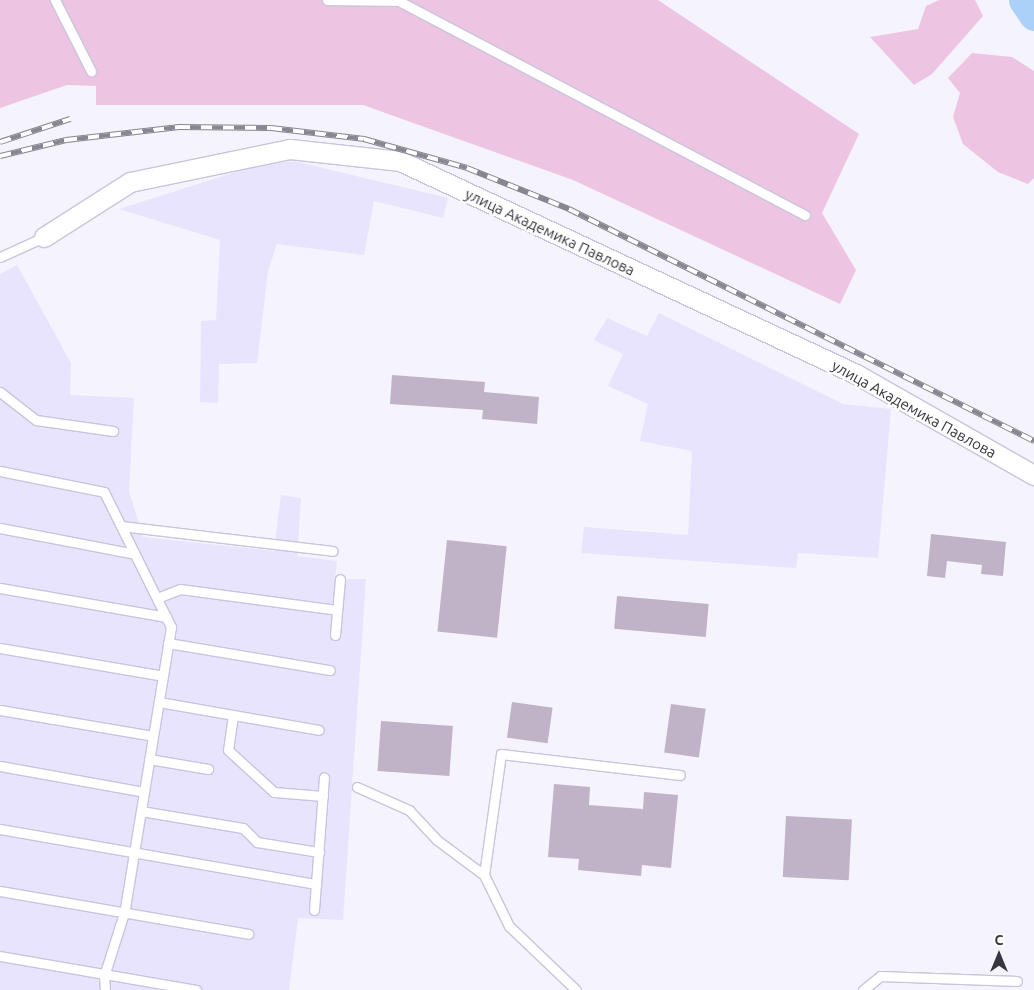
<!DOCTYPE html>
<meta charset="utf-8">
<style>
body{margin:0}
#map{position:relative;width:1034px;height:990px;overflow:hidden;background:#f5f3fd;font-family:Ubuntu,sans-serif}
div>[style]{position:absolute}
.built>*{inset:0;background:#e9e4fe}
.green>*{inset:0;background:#edc5e2}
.river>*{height:31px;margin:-15.5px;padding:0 15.5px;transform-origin:15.5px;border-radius:15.5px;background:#acd1f9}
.building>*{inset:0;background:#c0b2c7;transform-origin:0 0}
.roads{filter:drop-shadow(1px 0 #c9c4dd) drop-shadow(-1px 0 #c9c4dd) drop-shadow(0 1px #c9c4dd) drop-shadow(0 -1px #c9c4dd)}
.service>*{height:9px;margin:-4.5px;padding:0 4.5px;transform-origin:4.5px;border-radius:4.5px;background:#fff}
.minor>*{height:19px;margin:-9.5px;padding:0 9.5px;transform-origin:9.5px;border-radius:9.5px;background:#fff}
.rail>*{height:5.5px;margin-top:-2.75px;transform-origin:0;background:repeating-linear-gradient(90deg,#fff 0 11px,#888690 0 22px);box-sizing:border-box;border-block:1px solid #888690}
span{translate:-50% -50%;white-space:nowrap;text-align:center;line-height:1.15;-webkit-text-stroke:4.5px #fff;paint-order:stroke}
.street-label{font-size:15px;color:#37363f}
.north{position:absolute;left:974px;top:930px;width:50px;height:50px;-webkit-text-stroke:4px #fff;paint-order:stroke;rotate:0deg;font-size:14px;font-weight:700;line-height:20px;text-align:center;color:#37363f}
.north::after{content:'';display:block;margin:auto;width:18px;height:22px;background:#37363f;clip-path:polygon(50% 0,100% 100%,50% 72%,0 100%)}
</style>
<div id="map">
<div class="built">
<i style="clip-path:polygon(270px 161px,298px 162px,448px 198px,443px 218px,374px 201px,364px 255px,277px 244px,268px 271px,257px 363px,219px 364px,218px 403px,200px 402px,201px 321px,216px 320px,220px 240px,119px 209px)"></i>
<i style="clip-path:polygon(17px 265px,71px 363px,70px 395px,134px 398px,129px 491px,143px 537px,274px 551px,281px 495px,301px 498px,297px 556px,337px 561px,335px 579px,366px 579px,343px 920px,298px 918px,289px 990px,0 990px,0 274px)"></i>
<i style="clip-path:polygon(659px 313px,843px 404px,891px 409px,878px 558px,798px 553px,796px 568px,581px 553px,584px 527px,688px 535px,692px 451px,640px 441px,648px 404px,608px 386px,623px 354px,594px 340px,607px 318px,647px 336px)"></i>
</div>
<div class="green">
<i style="clip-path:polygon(0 0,658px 0,859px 134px,822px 213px,856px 270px,840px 304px,573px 180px,363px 105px,96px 105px,96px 86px,67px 85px,0 108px)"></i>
<i style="clip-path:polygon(939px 0,975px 0,983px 16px,932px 74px,914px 85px,870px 37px,918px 29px,926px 6px)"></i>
<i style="clip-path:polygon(972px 53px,1012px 57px,1034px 71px,1034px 178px,1028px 184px,998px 172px,963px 144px,953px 117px,960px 93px,948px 78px)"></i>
</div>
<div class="river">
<i style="left:1024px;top:0;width:18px;rotate:56deg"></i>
</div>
<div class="building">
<i style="clip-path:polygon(392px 375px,485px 382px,484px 392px,539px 397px,537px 424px,482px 419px,483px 410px,390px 404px)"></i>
<i style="clip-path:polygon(931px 534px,1006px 542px,1003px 576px,981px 574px,982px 565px,947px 561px,945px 578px,927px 576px)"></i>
<i style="left:447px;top:540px;width:60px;height:92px;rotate:6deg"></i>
<i style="left:617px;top:596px;width:92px;height:33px;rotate:5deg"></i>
<i style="left:512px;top:702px;width:41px;height:36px;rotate:8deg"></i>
<i style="left:671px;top:704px;width:35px;height:49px;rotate:8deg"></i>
<i style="left:381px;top:721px;width:72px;height:50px;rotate:4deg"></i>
<i style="clip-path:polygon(554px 784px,590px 787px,589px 805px,643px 809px,644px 792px,678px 795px,671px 868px,642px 865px,641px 876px,578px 870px,579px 859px,548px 857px)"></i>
<i style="left:786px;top:816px;width:66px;height:61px;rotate:3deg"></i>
</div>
<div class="roads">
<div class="service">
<i style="left:55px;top:0;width:80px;rotate:63.1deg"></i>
<i style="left:327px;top:0;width:72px;rotate:0.8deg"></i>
<i style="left:399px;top:1px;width:459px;rotate:27.8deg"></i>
<i style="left:0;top:257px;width:48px;rotate:-24.4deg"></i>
<i style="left:0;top:392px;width:46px;rotate:37.9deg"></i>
<i style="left:36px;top:420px;width:78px;rotate:8.1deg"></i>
<i style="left:0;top:471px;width:106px;rotate:11.4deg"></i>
<i style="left:104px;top:492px;width:151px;rotate:63.6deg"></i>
<i style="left:171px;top:627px;width:290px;rotate:99.3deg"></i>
<i style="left:124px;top:913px;width:66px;rotate:107.6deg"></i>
<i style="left:104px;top:976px;width:14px;rotate:86deg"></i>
<i style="left:121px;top:526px;width:213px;rotate:6.7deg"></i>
<i style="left:0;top:528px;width:137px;rotate:10.9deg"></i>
<i style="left:0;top:588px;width:169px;rotate:9.9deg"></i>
<i style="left:157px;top:598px;width:25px;rotate:-21deg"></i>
<i style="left:180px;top:589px;width:158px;rotate:7.6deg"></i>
<i style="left:335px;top:635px;width:56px;rotate:-84.9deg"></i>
<i style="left:168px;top:643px;width:164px;rotate:9.5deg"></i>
<i style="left:0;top:648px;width:165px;rotate:9.7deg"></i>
<i style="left:159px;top:702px;width:162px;rotate:9.9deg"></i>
<i style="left:0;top:710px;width:155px;rotate:9.6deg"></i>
<i style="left:233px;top:715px;width:35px;rotate:98deg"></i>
<i style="left:228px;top:750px;width:62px;rotate:42.4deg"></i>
<i style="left:274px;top:792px;width:49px;rotate:4.7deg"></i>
<i style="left:149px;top:759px;width:60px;rotate:9.6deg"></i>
<i style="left:0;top:766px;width:146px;rotate:10.2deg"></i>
<i style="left:357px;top:787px;width:57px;rotate:23.9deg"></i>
<i style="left:409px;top:810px;width:41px;rotate:47deg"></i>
<i style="left:437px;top:840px;width:59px;rotate:36.7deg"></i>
<i style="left:141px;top:811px;width:103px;rotate:9.5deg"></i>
<i style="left:243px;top:828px;width:20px;rotate:45deg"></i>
<i style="left:257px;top:842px;width:63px;rotate:9.2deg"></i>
<i style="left:0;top:829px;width:321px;rotate:9.9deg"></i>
<i style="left:0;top:891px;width:252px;rotate:9.8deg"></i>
<i style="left:314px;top:910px;width:133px;rotate:-85.7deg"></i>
<i style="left:0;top:956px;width:199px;rotate:9.8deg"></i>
<i style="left:576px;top:990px;width:93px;rotate:-136.3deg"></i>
<i style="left:509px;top:926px;width:57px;rotate:-116.1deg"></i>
<i style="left:484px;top:875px;width:122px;rotate:-82deg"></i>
<i style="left:501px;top:754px;width:180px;rotate:6.7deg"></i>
<i style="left:863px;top:990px;width:22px;rotate:-39deg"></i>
<i style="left:880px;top:976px;width:137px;rotate:2.1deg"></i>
</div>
<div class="minor">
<i style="left:44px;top:237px;width:102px;rotate:-32.6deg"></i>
<i style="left:130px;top:182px;width:163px;rotate:-11.7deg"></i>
<i style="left:290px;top:149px;width:111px;rotate:6.2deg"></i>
<i style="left:400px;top:161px;width:503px;rotate:25.04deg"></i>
<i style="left:856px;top:374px;width:205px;rotate:29.6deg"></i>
</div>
</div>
<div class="rail">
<i style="left:0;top:142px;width:74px;rotate:-18.2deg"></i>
<i style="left:0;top:156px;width:68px;rotate:-13.6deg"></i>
<i style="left:66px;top:140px;width:114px;rotate:-6.6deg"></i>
<i style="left:179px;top:127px;width:92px;rotate:0.6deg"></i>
<i style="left:271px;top:128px;width:94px;rotate:6.7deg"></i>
<i style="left:364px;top:139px;width:107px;rotate:15.7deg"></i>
<i style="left:467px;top:168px;width:110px;rotate:21.9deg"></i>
<i style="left:569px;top:209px;width:520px;rotate:26.52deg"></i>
</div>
<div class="street-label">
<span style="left:550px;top:232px;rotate:25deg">улица Академика Павлова</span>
<span style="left:914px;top:409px;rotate:29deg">улица Академика Павлова</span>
</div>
<div class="north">С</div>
</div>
